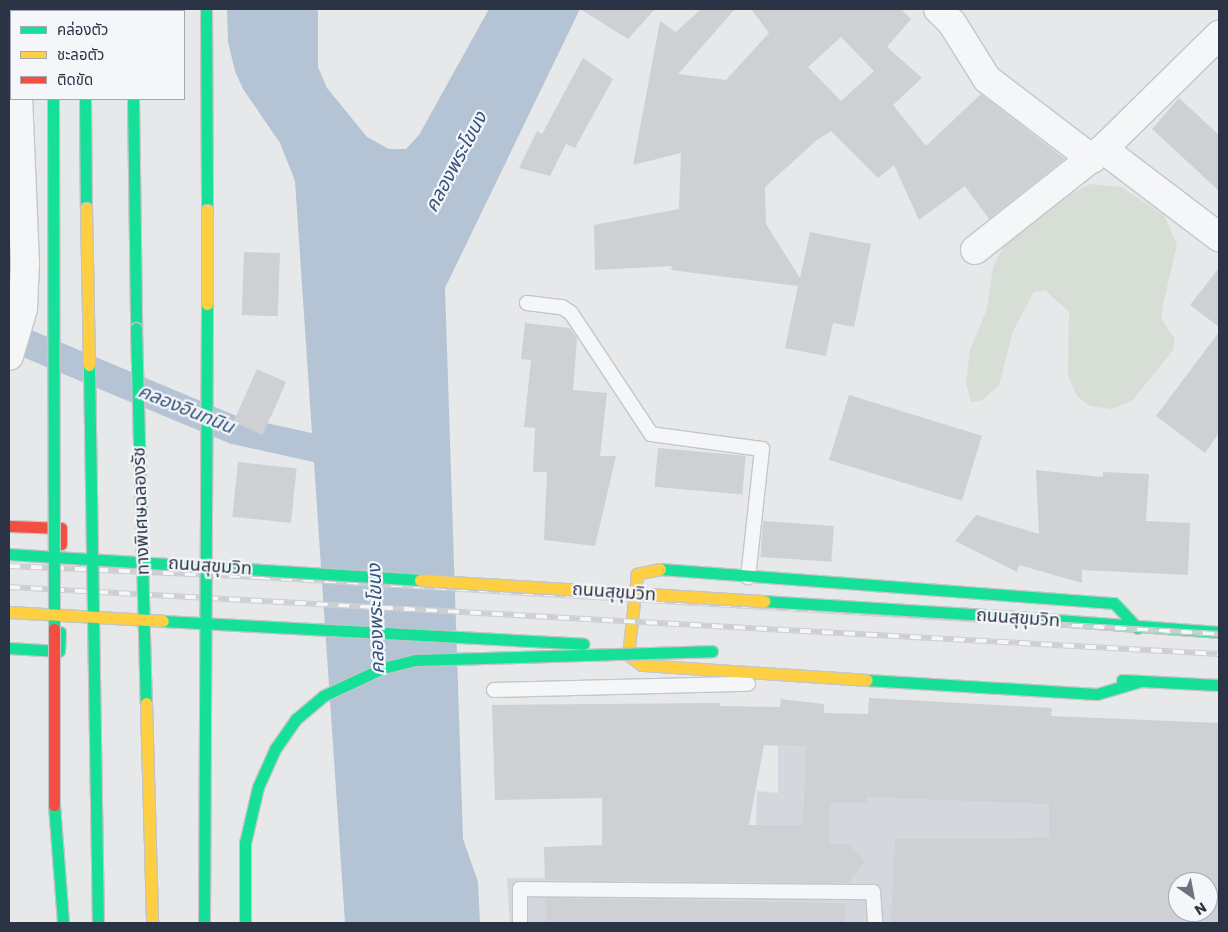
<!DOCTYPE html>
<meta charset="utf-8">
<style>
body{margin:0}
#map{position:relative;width:1228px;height:932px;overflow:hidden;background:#e6e8ea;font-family:Poppins,"Noto Sans Thai",sans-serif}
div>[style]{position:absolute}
.built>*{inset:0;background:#d4d7dd}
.green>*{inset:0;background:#d6ded6}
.water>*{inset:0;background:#b4c4d5}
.canal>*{height:28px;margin:-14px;padding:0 14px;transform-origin:14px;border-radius:14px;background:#b4c4d5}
.building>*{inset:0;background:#ced0d3;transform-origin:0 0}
.roads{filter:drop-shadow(1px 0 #c4c6c8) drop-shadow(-1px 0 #c4c6c8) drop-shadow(0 1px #c4c6c8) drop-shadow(0 -1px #c4c6c8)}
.lane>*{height:14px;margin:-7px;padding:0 7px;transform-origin:7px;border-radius:7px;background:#f5f6f7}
.street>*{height:28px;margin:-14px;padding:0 14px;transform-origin:14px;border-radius:14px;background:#f5f6f7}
.fast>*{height:11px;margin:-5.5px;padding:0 5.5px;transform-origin:5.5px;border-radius:5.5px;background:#16e098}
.slow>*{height:11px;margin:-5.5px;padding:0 5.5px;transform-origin:5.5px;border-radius:5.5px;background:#ffcf43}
.jam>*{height:11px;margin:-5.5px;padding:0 5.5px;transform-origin:5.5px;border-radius:5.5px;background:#f24e42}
.rail>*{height:5.5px;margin-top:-2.75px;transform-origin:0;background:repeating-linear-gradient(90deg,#f4f6f9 0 11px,#cecfd2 0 22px);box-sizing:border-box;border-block:1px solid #cecfd2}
.bridges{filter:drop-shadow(1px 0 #c2c5c8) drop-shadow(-1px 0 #c2c5c8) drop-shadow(0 1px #c2c5c8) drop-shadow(0 -1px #c2c5c8)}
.fast-bridge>*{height:11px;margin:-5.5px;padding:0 5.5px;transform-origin:5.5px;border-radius:5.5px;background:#16e098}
.slow-bridge>*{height:11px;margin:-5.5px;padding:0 5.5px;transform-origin:5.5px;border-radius:5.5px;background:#ffcf43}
.jam-bridge>*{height:11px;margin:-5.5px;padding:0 5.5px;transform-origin:5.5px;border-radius:5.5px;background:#f24e42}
span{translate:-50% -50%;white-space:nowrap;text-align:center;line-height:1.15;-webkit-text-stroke:4.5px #f4f6f9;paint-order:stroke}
.street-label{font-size:18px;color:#2b3445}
.water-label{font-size:19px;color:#34527a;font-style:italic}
.frame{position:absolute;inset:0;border:10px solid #2b3445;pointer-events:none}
.legend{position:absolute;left:10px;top:10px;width:175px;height:90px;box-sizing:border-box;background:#f4f6f9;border:1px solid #a4a8b1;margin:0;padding:6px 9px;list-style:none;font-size:15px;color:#2b3445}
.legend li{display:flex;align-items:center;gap:10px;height:25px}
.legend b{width:25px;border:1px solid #a4a8b1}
.north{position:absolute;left:1168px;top:872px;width:50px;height:50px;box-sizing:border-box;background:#f4f6f9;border:1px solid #a4a8b1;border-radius:50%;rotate:147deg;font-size:14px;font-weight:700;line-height:20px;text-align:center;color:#2b3445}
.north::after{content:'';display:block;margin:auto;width:18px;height:22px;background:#6c737f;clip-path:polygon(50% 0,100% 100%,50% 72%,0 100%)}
</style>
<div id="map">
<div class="built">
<i style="clip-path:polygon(evenodd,778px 746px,1219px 764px,1219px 923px,510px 923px,507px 878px,545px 878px,756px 826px,757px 791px,778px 793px,778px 746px,1178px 882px,1208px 882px,1208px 912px,1178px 912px,1178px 882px)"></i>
</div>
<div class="green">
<i style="clip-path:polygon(1090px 184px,1121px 187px,1164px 215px,1177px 245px,1162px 309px,1162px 320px,1174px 338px,1174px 349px,1132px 401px,1112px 409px,1090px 406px,1077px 396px,1068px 376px,1069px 312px,1045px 290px,1034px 292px,1013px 331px,999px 385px,982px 400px,971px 402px,966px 382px,970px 350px,987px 309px,993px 267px,1003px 247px,1071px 194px)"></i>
</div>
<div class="water">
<i style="clip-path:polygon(227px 9px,318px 9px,318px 67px,327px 88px,367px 137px,389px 149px,406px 149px,419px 135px,489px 9px,580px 9px,445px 288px,463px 839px,478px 882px,480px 923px,345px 923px,295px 181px,280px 143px,243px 89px,235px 71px,228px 42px)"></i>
</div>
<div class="canal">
<i style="left:9px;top:336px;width:244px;rotate:22.7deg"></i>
<i style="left:234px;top:430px;width:119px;rotate:12.6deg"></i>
</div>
<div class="building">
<i style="clip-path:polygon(580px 9px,655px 9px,628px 39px)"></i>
<i style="clip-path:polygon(evenodd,701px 9px,735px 9px,678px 74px,726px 80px,769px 33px,751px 9px,901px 9px,911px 19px,887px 47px,922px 78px,893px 105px,926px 146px,981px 94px,1065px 159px,989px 219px,965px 186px,919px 220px,894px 165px,878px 178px,831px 131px,817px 140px,765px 187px,766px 224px,800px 278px,810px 232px,871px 244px,854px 327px,833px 323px,826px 356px,785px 348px,798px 286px,671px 270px,672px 266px,595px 270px,594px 225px,679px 209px,681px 153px,633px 165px,660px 21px,676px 32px,701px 9px,841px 37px,874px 71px,841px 101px,808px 67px,841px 37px)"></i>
<i style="clip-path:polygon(583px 58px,613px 79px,575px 148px,566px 144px,550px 176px,519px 168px,537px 131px,542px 134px)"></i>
<i style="clip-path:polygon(1179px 98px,1219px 135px,1219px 191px,1152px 129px)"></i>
<i style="left:244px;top:252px;width:36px;height:63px;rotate:2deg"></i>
<i style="clip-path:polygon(1219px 268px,1219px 327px,1190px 305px)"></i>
<i style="clip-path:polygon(525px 323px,570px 328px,577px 338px,573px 390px,607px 393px,600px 456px,616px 456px,595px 546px,544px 540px,547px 472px,533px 472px,535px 428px,524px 427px,531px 360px,521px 359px)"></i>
<i style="clip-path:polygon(1219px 332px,1219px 433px,1205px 453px,1156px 416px)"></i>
<i style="left:257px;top:369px;width:32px;height:58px;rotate:24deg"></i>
<i style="left:849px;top:395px;width:139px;height:68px;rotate:17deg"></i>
<i style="left:658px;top:448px;width:88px;height:39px;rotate:5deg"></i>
<i style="left:238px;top:462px;width:59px;height:55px;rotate:6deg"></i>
<i style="clip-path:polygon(1036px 470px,1103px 477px,1103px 472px,1149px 474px,1146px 521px,1190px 523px,1188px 575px,1082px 570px,1082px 583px,1019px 565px,1017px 572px,955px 541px,976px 515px,1039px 534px)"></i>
<i style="left:763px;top:521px;width:71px;height:36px;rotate:4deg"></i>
<i style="clip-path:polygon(evenodd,869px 698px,1052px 708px,1051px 716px,1219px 723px,1219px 923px,891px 923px,895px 839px,1049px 838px,1049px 804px,866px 797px,867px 802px,830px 802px,830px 844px,847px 844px,865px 861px,848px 883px,545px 880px,544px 847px,602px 845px,602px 798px,495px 800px,492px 705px,720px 703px,720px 706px,780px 707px,781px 699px,824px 704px,824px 713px,868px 714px,869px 698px,764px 745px,806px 747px,803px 825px,749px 825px,764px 745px,869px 698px,1178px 882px,1208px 882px,1208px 912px,1178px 912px,1178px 882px)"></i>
<i style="left:546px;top:898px;width:299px;height:25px;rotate:1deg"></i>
</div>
<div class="roads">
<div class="lane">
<i style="left:527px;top:303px;width:35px;rotate:7deg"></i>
<i style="left:562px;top:307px;width:11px;rotate:34deg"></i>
<i style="left:571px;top:313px;width:145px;rotate:56.5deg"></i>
<i style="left:651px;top:434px;width:112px;rotate:7.7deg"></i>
<i style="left:762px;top:449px;width:129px;rotate:96.2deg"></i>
<i style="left:494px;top:690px;width:254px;rotate:-1.4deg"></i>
<i style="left:520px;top:923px;width:34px;rotate:-90deg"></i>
<i style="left:520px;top:889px;width:353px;rotate:0.5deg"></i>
<i style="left:873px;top:892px;width:31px;rotate:86deg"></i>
</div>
<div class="street">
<i style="left:12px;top:9px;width:2px;rotate:63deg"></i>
<i style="left:938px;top:9px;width:20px;rotate:45deg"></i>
<i style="left:952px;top:23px;width:66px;rotate:58deg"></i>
<i style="left:987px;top:79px;width:132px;rotate:37.3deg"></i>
<i style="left:1103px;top:149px;width:146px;rotate:37.2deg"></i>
<i style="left:975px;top:250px;width:163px;rotate:-38.3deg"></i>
<i style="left:1103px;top:149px;width:163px;rotate:-44.5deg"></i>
<i style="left:9px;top:356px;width:49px;rotate:-73.4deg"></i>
<i style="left:23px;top:309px;width:46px;rotate:-87.5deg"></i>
<i style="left:25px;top:263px;width:164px;rotate:-92.4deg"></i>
</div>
<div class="fast">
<i style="left:47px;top:9px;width:2px;rotate:90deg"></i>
<i style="left:84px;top:9px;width:2px;rotate:90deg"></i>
<i style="left:131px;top:9px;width:2px;rotate:90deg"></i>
<i style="left:206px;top:9px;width:201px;rotate:89.7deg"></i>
<i style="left:85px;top:99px;width:109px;rotate:89.5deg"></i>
<i style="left:133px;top:99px;width:229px;rotate:89.2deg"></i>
<i style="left:660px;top:569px;width:455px;rotate:4.3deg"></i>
<i style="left:1114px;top:603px;width:34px;rotate:47deg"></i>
<i style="left:1016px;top:617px;width:204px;rotate:4.2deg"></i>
<i style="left:9px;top:648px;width:50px;rotate:3.4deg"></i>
<i style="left:59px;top:651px;width:19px;rotate:-87deg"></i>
<i style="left:867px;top:680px;width:230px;rotate:3.5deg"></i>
<i style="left:1097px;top:694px;width:46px;rotate:-16.5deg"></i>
<i style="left:1122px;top:680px;width:97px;rotate:3deg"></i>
</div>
<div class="slow">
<i style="left:660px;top:569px;width:24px;rotate:168deg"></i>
<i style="left:637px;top:574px;width:81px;rotate:96.3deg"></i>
<i style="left:628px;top:655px;width:17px;rotate:36deg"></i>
<i style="left:642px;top:665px;width:225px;rotate:3.8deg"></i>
</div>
<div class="jam">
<i style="left:9px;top:526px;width:52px;rotate:2.2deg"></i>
<i style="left:61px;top:528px;width:16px;rotate:90deg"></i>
</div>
</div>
<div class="rail">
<i style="left:9px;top:566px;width:250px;rotate:2.5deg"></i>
<i style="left:259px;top:577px;width:962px;rotate:3.4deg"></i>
<i style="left:9px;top:587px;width:1212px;rotate:3.17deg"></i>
</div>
<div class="bridges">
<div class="fast-bridge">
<i style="left:53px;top:99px;width:530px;rotate:89.89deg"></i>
<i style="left:136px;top:328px;width:375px;rotate:88.5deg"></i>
<i style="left:89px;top:365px;width:558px;rotate:89.08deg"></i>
<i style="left:9px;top:554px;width:412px;rotate:3.6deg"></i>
<i style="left:764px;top:601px;width:253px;rotate:3.6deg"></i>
<i style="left:163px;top:621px;width:421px;rotate:3.1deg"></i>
<i style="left:54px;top:805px;width:118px;rotate:85.6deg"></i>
<i style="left:204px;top:923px;width:619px;rotate:-89.72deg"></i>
<i style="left:245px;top:923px;width:80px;rotate:-90deg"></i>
<i style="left:245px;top:843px;width:57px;rotate:-76.9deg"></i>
<i style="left:258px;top:787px;width:42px;rotate:-65.9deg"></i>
<i style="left:275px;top:749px;width:37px;rotate:-55deg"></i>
<i style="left:296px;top:719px;width:35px;rotate:-40deg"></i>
<i style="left:323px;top:696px;width:66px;rotate:-25deg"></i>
<i style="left:383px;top:668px;width:33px;rotate:-14deg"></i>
<i style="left:415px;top:660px;width:297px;rotate:-1.7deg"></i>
</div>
<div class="slow-bridge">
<i style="left:86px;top:208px;width:157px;rotate:88.9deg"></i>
<i style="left:207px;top:304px;width:94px;rotate:-90deg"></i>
<i style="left:420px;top:580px;width:345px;rotate:3.5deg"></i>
<i style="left:9px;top:612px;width:154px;rotate:3.3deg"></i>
<i style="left:146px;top:703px;width:220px;rotate:88.4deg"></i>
</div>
<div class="jam-bridge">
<i style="left:54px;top:629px;width:176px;rotate:90deg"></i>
</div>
</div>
<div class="street-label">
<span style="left:141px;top:511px;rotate:-92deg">ทางพิเศษฉลองรัช</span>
<span style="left:210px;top:566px;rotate:4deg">ถนนสุขุมวิท</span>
<span style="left:614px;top:592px;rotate:4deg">ถนนสุขุมวิท</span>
<span style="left:1018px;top:618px;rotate:4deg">ถนนสุขุมวิท</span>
</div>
<div class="water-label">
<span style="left:456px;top:162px;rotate:-62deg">คลองพระโขนง</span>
<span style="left:186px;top:409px;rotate:22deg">คลองอินทนิน</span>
<span style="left:376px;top:619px;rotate:-92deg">คลองพระโขนง</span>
</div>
<div class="frame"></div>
<ul class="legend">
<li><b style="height:6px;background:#16e098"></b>คล่องตัว</li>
<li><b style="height:6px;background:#ffcf43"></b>ชะลอตัว</li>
<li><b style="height:6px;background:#f24e42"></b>ติดขัด</li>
</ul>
<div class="north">N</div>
</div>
